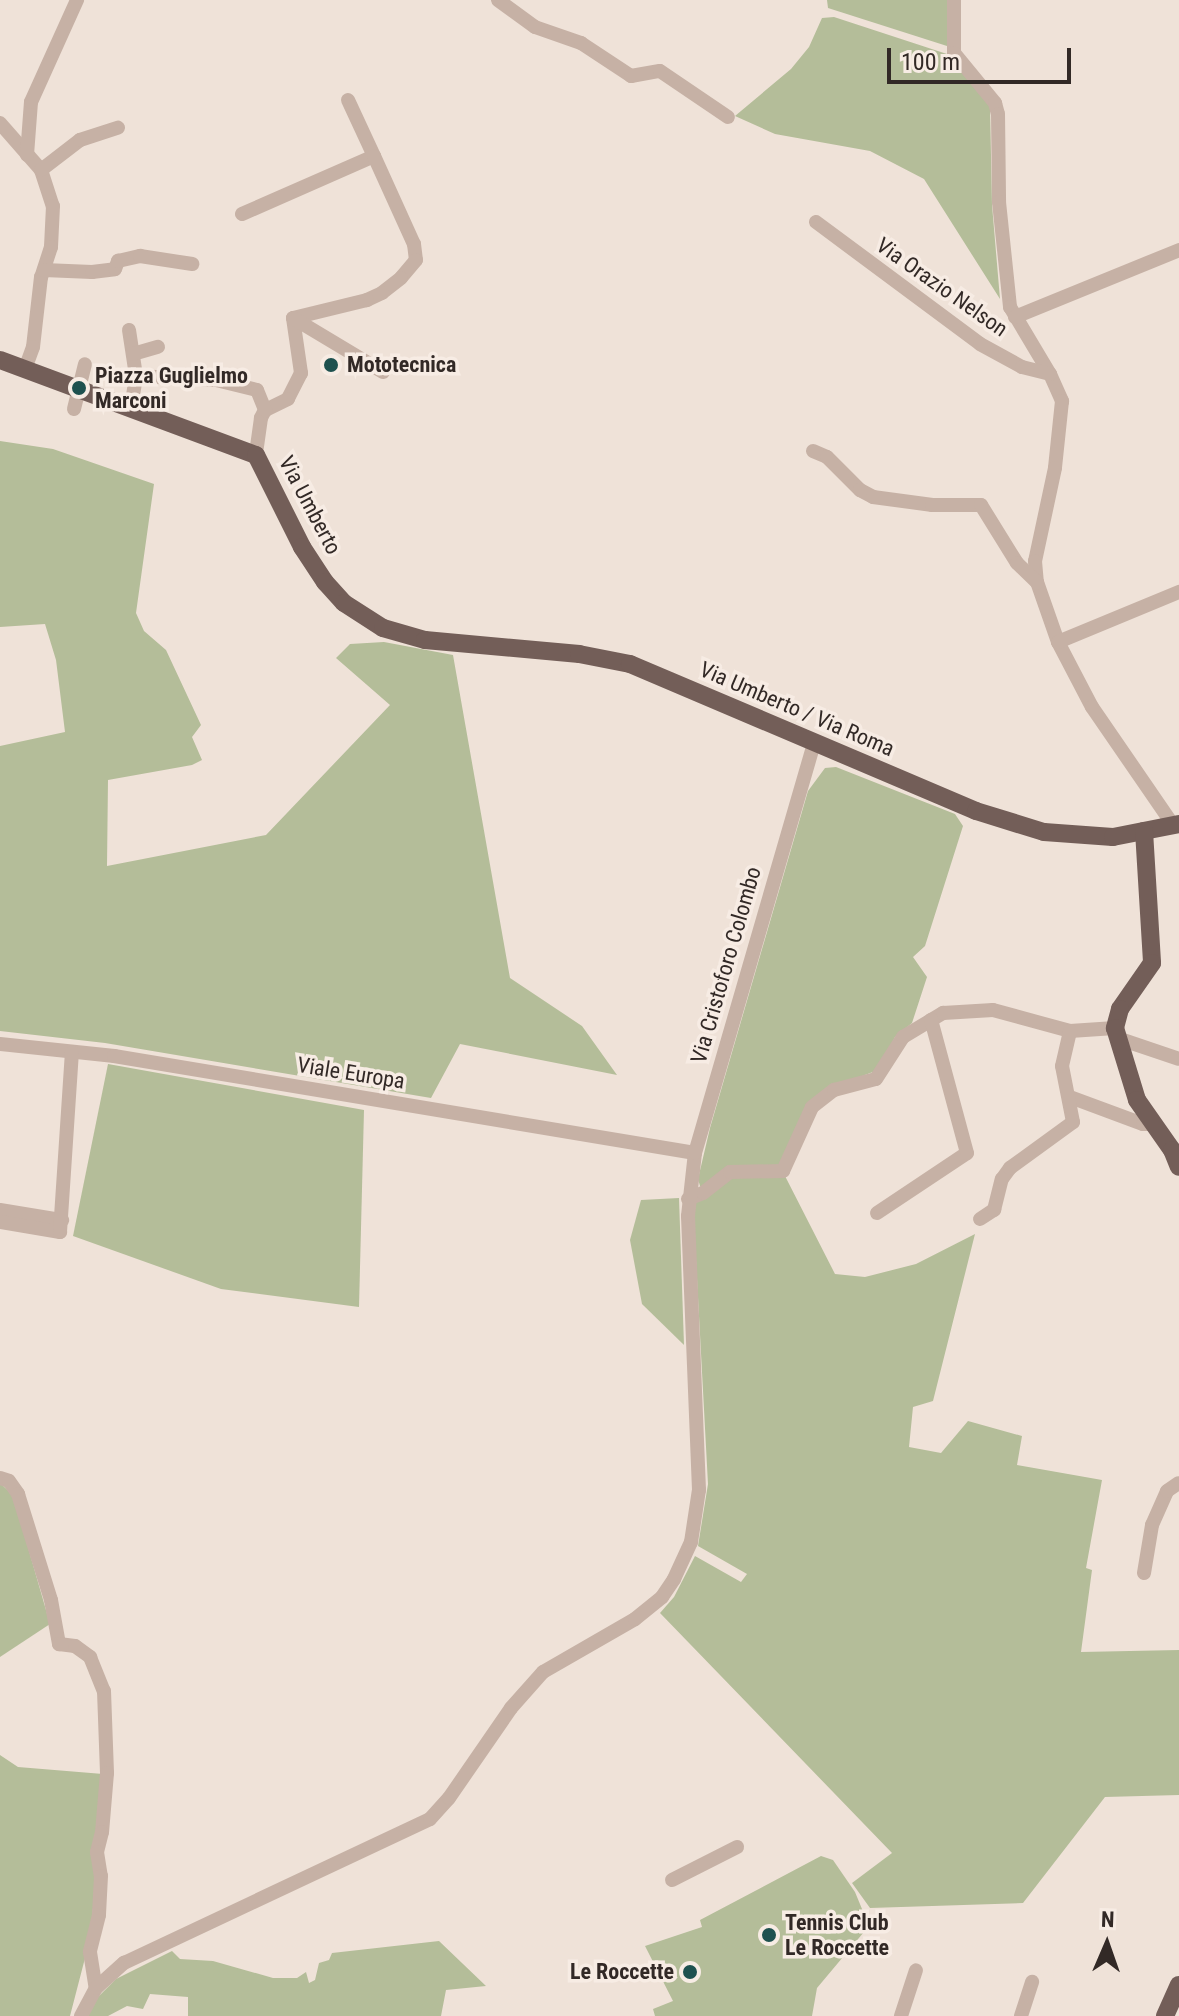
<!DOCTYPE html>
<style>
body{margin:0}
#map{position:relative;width:1179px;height:2016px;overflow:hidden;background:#efe2d8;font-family:"Roboto Condensed",sans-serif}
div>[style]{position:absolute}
.green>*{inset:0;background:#b4bd99}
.minor>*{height:14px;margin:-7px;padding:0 7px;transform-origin:7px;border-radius:7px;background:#c6b1a5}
.major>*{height:18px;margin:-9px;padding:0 9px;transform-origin:9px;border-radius:9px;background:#735e58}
.dots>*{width:22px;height:22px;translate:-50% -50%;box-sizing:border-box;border:4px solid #f7ece4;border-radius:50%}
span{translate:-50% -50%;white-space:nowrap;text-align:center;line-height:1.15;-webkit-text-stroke:7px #f7ece4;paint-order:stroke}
.street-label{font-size:22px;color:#322926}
.poi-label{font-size:22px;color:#322926;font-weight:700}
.left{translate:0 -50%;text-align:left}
.right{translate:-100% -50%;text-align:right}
.north{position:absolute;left:1067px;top:1904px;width:80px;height:80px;-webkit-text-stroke:6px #f7ece4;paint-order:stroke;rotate:2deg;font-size:22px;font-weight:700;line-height:32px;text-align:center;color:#322926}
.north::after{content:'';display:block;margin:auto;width:28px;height:36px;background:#322926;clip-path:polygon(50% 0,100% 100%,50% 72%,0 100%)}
.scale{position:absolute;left:887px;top:48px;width:184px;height:36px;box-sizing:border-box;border:4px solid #322926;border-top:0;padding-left:10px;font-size:24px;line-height:28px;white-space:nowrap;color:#322926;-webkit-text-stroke:6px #f7ece4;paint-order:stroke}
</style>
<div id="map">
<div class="green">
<i style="clip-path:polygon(827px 0,949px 0,947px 46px,828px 8px)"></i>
<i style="clip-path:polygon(834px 17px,947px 54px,990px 106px,992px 205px,1000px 299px,924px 179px,870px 151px,775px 134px,735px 116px,791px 69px,809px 47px,822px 18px)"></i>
<i style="clip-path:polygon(0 441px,53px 449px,154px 484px,136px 613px,144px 631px,166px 650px,201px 725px,192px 737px,202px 760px,192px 765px,108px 780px,107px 866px,266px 835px,390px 705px,336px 658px,350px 644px,384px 642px,453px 655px,510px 978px,582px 1026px,617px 1075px,460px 1044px,431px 1098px,105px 1043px,0 1031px,0 746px,65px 732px,56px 660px,45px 624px,0 627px)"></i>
<i style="clip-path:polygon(836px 767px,955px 814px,963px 826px,925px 946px,913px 957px,927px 977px,912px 1023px,895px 1037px,878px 1070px,831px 1088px,779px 1167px,728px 1166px,706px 1187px,700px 1186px,698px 1179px,710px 1128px,808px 791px,825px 768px)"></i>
<i style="clip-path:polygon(108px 1064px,364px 1110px,359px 1307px,221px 1289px,73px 1236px)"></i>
<i style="clip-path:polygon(785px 1176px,835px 1274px,865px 1277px,916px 1264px,975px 1234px,933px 1401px,913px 1407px,909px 1447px,941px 1453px,968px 1421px,1022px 1436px,1017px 1465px,1102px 1480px,1086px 1568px,1092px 1570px,1081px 1652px,1179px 1650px,1179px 1795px,1105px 1797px,1023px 1903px,870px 1908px,852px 1883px,892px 1853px,660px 1613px,674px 1597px,695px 1556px,741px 1582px,747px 1574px,698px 1546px,708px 1484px,693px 1204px,732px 1178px)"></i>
<i style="clip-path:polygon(679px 1198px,684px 1345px,642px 1304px,630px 1240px,641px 1200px)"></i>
<i style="clip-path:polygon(0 1483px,13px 1495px,50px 1624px,0 1657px)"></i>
<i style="clip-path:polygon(0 1755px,18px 1767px,103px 1774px,91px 1935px,70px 2016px,0 2016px)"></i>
<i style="clip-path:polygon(821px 1856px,833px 1860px,855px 1892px,869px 1926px,817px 1988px,812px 2016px,655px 2016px,653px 2009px,673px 2001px,645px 1946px,702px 1927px,700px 1920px)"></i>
<i style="clip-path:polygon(439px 1941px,486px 1986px,446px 1990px,441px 2016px,188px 2016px,188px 1997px,150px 1994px,143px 2009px,127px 2006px,108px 2016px,88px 2016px,98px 1997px,116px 1979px,172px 1951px,180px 1959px,213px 1961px,273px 1978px,297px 1978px,306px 1972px,309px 1983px,315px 1980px,319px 1963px,329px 1960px,332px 1953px)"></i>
</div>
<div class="minor">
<i style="left:498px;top:0;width:46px;rotate:36.1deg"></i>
<i style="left:535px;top:27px;width:49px;rotate:19.2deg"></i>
<i style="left:581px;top:43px;width:60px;rotate:33.4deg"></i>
<i style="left:631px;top:76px;width:29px;rotate:-10deg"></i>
<i style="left:660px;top:71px;width:82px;rotate:34.1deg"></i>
<i style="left:954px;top:0;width:53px;rotate:90deg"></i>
<i style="left:954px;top:53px;width:65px;rotate:50.6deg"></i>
<i style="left:995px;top:103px;width:11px;rotate:75deg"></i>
<i style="left:998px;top:114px;width:88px;rotate:89.3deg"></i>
<i style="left:999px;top:202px;width:106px;rotate:84deg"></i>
<i style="left:1010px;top:307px;width:78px;rotate:59.2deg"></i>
<i style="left:1050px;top:374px;width:30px;rotate:66deg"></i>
<i style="left:1062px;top:401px;width:67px;rotate:96deg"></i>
<i style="left:1055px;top:468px;width:95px;rotate:102.1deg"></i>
<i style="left:1035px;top:561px;width:21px;rotate:85deg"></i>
<i style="left:1037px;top:582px;width:64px;rotate:70.7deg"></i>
<i style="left:1058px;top:642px;width:73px;rotate:62.4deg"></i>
<i style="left:1092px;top:707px;width:143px;rotate:55.5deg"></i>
<i style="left:348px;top:100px;width:62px;rotate:65.1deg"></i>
<i style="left:0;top:123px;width:62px;rotate:48.9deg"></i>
<i style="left:41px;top:170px;width:38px;rotate:72deg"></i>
<i style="left:53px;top:206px;width:41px;rotate:92.8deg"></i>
<i style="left:51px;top:247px;width:32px;rotate:108deg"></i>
<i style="left:41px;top:277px;width:70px;rotate:96.5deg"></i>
<i style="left:33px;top:347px;width:23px;rotate:110deg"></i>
<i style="left:27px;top:155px;width:53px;rotate:-85.7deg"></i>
<i style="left:31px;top:102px;width:112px;rotate:-65.7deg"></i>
<i style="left:41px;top:170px;width:49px;rotate:-37.6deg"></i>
<i style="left:80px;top:140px;width:40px;rotate:-18deg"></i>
<i style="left:242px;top:214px;width:144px;rotate:-23.7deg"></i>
<i style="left:374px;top:156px;width:97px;rotate:65.6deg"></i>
<i style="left:414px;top:244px;width:16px;rotate:83deg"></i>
<i style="left:416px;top:260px;width:23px;rotate:130deg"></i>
<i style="left:401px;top:278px;width:24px;rotate:142deg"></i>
<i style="left:382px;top:293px;width:17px;rotate:155deg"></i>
<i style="left:367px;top:300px;width:76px;rotate:166.3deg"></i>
<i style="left:293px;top:318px;width:56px;rotate:81.7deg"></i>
<i style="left:301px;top:373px;width:29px;rotate:117deg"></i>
<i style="left:288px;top:399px;width:25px;rotate:154deg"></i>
<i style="left:265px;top:410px;width:9px;rotate:117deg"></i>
<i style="left:261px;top:418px;width:37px;rotate:98deg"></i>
<i style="left:816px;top:222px;width:204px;rotate:36.6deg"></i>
<i style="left:980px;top:344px;width:48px;rotate:28.7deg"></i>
<i style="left:1022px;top:367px;width:29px;rotate:14deg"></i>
<i style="left:44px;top:270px;width:48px;rotate:2.4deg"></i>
<i style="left:92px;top:272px;width:23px;rotate:-7deg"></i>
<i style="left:115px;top:269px;width:9px;rotate:-69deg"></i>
<i style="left:118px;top:261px;width:23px;rotate:-13deg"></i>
<i style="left:140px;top:256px;width:53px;rotate:8.7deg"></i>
<i style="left:1015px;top:317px;width:177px;rotate:-22.2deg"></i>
<i style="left:293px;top:318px;width:105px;rotate:31deg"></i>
<i style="left:129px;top:330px;width:47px;rotate:81.3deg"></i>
<i style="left:133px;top:354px;width:26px;rotate:-16deg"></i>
<i style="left:131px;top:408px;width:32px;rotate:-81deg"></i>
<i style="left:136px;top:376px;width:80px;rotate:2.9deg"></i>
<i style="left:216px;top:380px;width:42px;rotate:13.7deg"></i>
<i style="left:257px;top:390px;width:22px;rotate:68deg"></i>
<i style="left:74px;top:409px;width:46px;rotate:-76.3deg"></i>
<i style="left:813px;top:451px;width:15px;rotate:23deg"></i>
<i style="left:827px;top:457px;width:47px;rotate:45deg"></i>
<i style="left:860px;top:490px;width:15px;rotate:28deg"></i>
<i style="left:873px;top:497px;width:60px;rotate:7.7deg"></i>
<i style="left:932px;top:505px;width:49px"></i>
<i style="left:981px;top:505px;width:68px;rotate:58.2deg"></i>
<i style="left:1017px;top:563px;width:28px;rotate:44deg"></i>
<i style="left:1058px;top:642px;width:131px;rotate:-22.5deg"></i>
<i style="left:1117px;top:1038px;width:65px;rotate:18.7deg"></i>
<i style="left:0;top:1044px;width:115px;rotate:6deg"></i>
<i style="left:114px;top:1056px;width:589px;rotate:9.48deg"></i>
<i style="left:1070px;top:1097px;width:78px;rotate:20.3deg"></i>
<i style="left:1143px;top:1124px;width:11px"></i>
<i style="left:688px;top:1199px;width:16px;rotate:-22deg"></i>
<i style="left:703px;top:1193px;width:34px;rotate:-38deg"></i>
<i style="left:730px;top:1172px;width:53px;rotate:-1.1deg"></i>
<i style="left:783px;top:1171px;width:70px;rotate:-65.6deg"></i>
<i style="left:812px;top:1107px;width:28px;rotate:-38deg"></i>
<i style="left:834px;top:1090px;width:43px;rotate:-14.7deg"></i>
<i style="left:876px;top:1079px;width:50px;rotate:-57.3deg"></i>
<i style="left:903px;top:1037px;width:47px;rotate:-31deg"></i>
<i style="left:943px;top:1013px;width:50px;rotate:-3.4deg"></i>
<i style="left:993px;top:1010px;width:80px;rotate:15.3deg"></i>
<i style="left:1070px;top:1031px;width:45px;rotate:-3.8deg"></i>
<i style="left:0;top:1210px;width:63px;rotate:9.2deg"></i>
<i style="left:877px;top:1213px;width:108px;rotate:-33.7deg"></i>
<i style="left:967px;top:1153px;width:138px;rotate:-105.1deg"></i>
<i style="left:980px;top:1219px;width:17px;rotate:-33deg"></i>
<i style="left:994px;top:1210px;width:32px;rotate:-76deg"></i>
<i style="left:1002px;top:1179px;width:14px;rotate:-54deg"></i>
<i style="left:1010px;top:1168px;width:78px;rotate:-36.1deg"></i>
<i style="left:1073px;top:1122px;width:57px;rotate:-101.1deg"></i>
<i style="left:1062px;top:1066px;width:36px;rotate:-77deg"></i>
<i style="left:0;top:1222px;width:61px;rotate:9.5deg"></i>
<i style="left:60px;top:1232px;width:180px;rotate:-86.2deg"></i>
<i style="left:0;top:1478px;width:9px;rotate:18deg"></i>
<i style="left:9px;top:1481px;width:16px;rotate:55deg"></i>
<i style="left:18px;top:1494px;width:111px;rotate:72.7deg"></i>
<i style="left:51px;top:1600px;width:45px;rotate:79.7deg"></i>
<i style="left:59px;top:1644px;width:16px;rotate:7deg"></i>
<i style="left:75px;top:1646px;width:19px;rotate:36deg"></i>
<i style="left:90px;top:1657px;width:37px;rotate:68deg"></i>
<i style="left:104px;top:1691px;width:82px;rotate:87.9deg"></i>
<i style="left:107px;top:1773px;width:59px;rotate:94.8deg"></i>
<i style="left:102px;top:1832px;width:21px;rotate:104deg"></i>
<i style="left:97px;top:1852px;width:24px;rotate:81deg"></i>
<i style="left:101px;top:1876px;width:39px;rotate:93deg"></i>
<i style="left:99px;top:1915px;width:38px;rotate:104deg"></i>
<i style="left:90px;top:1952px;width:36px;rotate:81deg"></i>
<i style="left:1144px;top:1573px;width:49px;rotate:-80.5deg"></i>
<i style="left:1152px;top:1525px;width:37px;rotate:-66deg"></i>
<i style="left:1167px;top:1491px;width:14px;rotate:-34deg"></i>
<i style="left:672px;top:1880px;width:73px;rotate:-26.9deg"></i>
<i style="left:81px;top:2016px;width:32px;rotate:-62deg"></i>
<i style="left:96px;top:1988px;width:38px;rotate:-42deg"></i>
<i style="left:124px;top:1963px;width:338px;rotate:-25.2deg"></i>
<i style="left:430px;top:1819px;width:28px;rotate:-48deg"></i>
<i style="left:449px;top:1798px;width:109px;rotate:-55.4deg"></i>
<i style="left:511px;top:1708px;width:48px;rotate:-48.4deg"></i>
<i style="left:543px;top:1672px;width:106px;rotate:-29.9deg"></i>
<i style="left:635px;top:1619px;width:35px;rotate:-39deg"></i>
<i style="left:662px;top:1597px;width:22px;rotate:-56deg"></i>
<i style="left:674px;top:1579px;width:41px;rotate:-65.3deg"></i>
<i style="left:691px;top:1542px;width:53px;rotate:-81.3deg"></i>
<i style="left:699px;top:1490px;width:274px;rotate:-92.3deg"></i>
<i style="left:688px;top:1216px;width:63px;rotate:-83.7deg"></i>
<i style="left:695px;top:1153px;width:426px;rotate:-73.8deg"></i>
<i style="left:901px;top:2016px;width:48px;rotate:-71.9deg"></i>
<i style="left:1021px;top:2016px;width:36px;rotate:-72deg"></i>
</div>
<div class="major">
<i style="left:0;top:360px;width:273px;rotate:20.4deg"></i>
<i style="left:256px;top:455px;width:103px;rotate:63.4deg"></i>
<i style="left:302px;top:547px;width:42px;rotate:56.7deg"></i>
<i style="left:325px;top:582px;width:28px;rotate:48deg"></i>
<i style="left:344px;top:603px;width:46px;rotate:32.7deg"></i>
<i style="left:383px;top:628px;width:44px;rotate:15.9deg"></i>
<i style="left:425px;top:640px;width:155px;rotate:5.2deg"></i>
<i style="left:579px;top:654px;width:52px;rotate:11.1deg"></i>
<i style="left:630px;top:664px;width:376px;rotate:23deg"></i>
<i style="left:976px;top:811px;width:71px;rotate:17.2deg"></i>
<i style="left:1044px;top:832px;width:69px;rotate:4.1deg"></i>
<i style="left:1113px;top:837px;width:67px;rotate:-11.1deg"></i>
<i style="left:1144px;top:831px;width:132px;rotate:86.5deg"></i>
<i style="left:1152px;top:963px;width:56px;rotate:124.8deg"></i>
<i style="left:1120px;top:1009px;width:20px;rotate:105deg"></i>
<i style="left:1115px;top:1028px;width:75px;rotate:73deg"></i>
<i style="left:1137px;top:1100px;width:61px;rotate:55deg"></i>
<i style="left:1172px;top:1150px;width:18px;rotate:68deg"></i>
<i style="left:1165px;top:2016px;width:34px;rotate:-66deg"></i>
</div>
<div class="dots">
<i style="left:331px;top:365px;background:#1e514f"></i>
<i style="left:79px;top:388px;background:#1e514f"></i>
<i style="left:769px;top:1935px;background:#1e514f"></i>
<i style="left:690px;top:1972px;background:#1e514f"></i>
</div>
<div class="street-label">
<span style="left:942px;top:287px;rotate:35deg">Via Orazio Nelson</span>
<span style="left:310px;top:505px;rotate:62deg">Via Umberto</span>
<span style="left:797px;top:709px;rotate:23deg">Via Umberto / Via Roma</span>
<span style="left:726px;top:965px;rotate:-74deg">Via Cristoforo Colombo</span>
<span style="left:351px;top:1073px;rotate:9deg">Viale Europa</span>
</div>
<div class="poi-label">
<span class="left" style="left:347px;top:365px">Mototecnica</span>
<span class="left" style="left:95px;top:388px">Piazza Guglielmo<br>Marconi</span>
<span class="left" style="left:785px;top:1935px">Tennis Club<br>Le Roccette</span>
<span class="right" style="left:674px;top:1972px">Le Roccette</span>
</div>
<div class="north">N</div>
<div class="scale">100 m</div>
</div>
